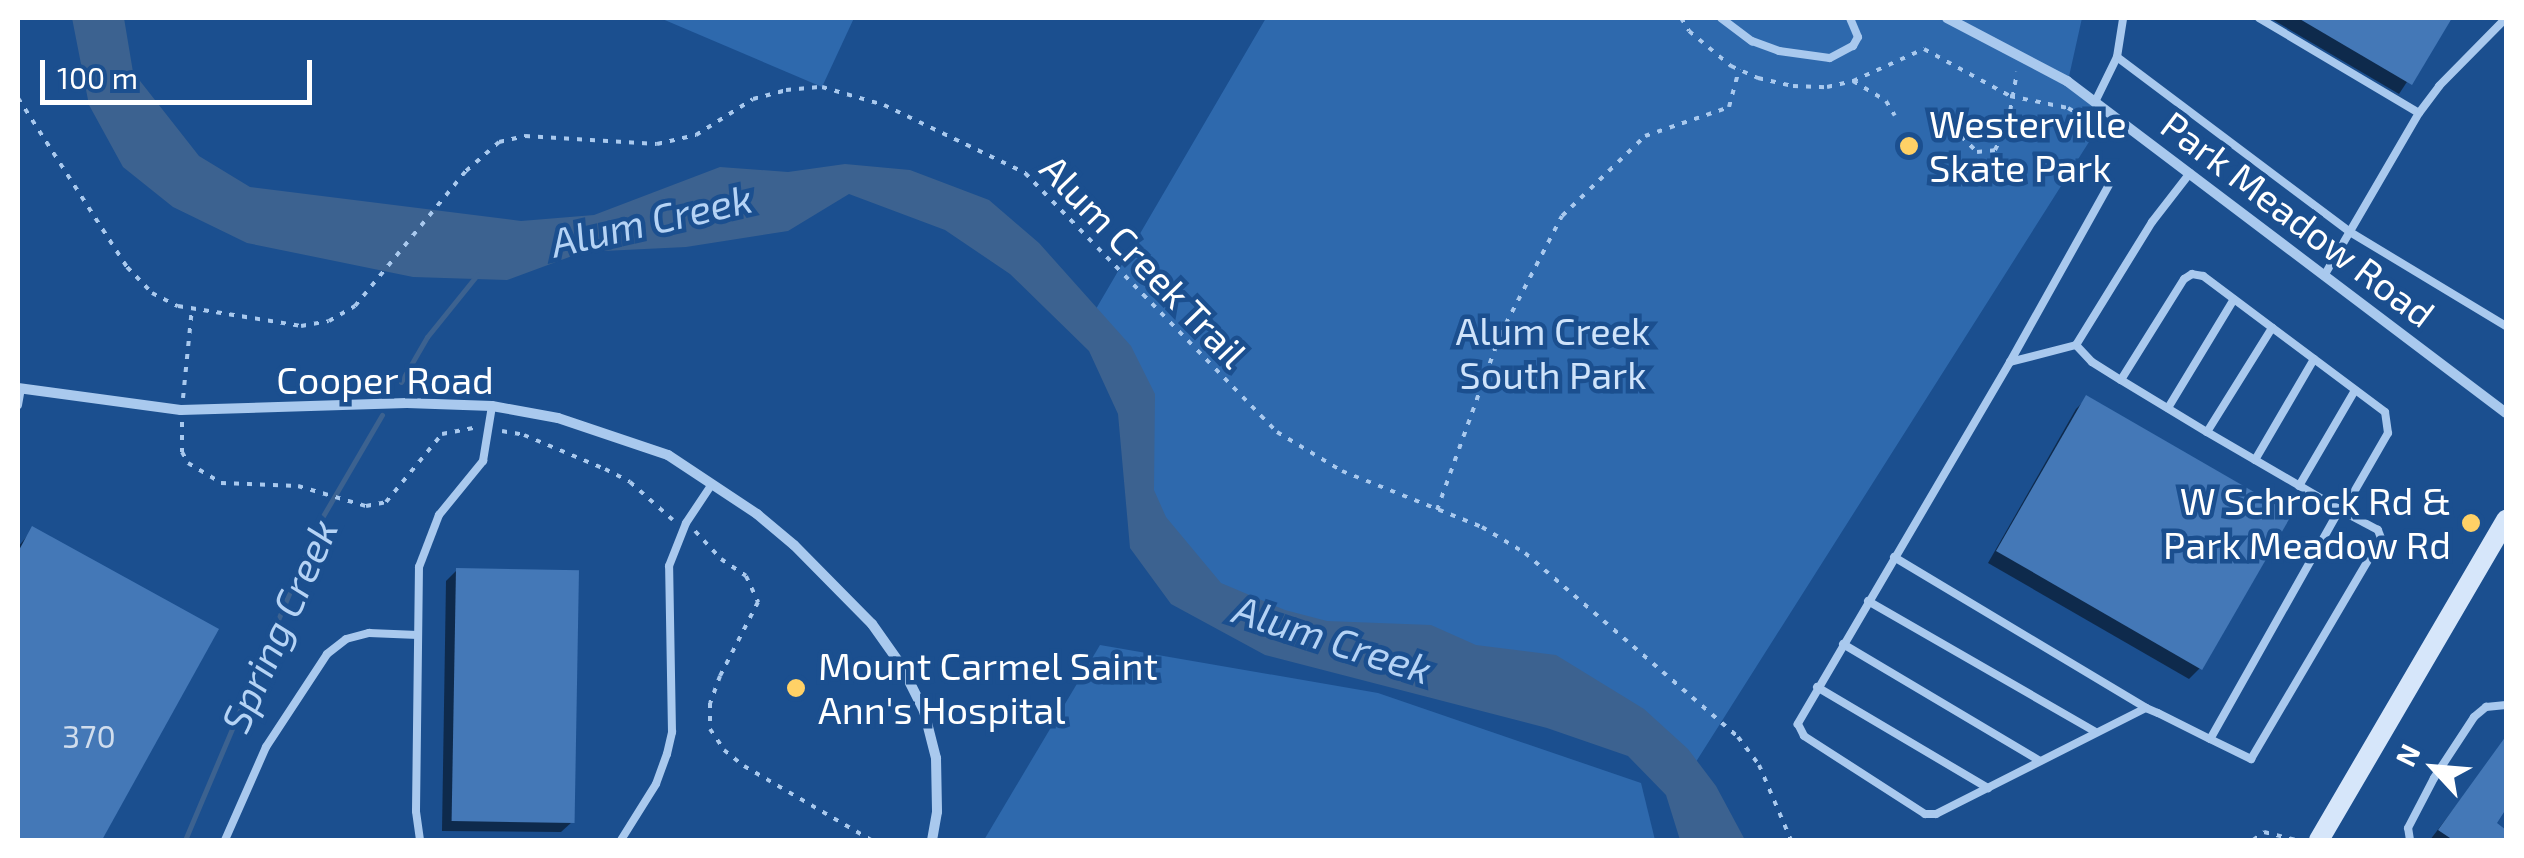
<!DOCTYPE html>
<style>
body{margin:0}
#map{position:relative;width:2524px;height:858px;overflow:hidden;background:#1b4f8f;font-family:"Exo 2",sans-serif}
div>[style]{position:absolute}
.green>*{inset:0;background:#2e69ad}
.water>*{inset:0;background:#3c6290}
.shadow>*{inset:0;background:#0007}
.stream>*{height:5px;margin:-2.5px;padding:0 2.5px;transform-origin:2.5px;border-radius:2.5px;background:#3c6290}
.building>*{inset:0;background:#4478b7;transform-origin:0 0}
.path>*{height:4px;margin-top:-2px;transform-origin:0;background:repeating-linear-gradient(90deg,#a9c9ee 0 5px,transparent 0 13px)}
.service>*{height:8px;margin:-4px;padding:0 4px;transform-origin:4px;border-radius:4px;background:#a9c9ee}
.minor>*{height:10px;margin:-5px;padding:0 5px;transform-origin:5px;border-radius:5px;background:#a9c9ee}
.secondary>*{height:20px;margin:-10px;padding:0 10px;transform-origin:10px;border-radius:10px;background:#d6e6fa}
.dots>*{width:28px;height:28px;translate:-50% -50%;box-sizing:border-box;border:5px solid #1b4f8f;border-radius:50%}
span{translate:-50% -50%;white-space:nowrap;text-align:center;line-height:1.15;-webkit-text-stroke:9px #1b4f8f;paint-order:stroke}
.number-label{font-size:32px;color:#d0dded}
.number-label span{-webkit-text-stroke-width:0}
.poi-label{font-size:38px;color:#fff}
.left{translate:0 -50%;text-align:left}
.right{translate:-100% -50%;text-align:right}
.street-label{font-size:38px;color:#fff}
.park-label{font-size:38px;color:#cfe3fa}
.water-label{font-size:40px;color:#b5d3f5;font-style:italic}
.frame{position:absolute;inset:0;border:20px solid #fff;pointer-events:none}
.north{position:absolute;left:2384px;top:718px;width:100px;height:100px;-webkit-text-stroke:8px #1b4f8f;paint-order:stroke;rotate:296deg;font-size:28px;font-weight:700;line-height:40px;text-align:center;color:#fff}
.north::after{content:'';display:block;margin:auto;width:35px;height:45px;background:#fff;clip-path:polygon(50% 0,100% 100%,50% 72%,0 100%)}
.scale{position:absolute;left:40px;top:60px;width:272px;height:45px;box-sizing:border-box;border:5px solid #fff;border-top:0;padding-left:12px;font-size:30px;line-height:35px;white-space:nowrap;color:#fff;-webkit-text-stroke:8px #1b4f8f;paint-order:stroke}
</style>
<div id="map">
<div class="green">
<i style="clip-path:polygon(660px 18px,854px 18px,822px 87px)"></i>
<i style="clip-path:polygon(1266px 18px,2082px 18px,2068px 81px,2108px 112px,1687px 776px,1206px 597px,1139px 520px,1131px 401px,1086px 326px)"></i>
<i style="clip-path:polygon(1100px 645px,1378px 693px,1641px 783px,1655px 840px,984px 840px)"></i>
</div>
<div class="water">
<i style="clip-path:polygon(72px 18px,124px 18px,133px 72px,199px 156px,250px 187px,521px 221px,594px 215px,720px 167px,788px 172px,845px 164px,910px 170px,989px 200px,1039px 243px,1131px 346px,1155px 394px,1154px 490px,1166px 517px,1221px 583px,1285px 610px,1327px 621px,1431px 625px,1476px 645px,1556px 655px,1644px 709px,1688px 749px,1716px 786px,1745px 840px,1680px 840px,1666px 795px,1628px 756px,1547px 728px,1265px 655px,1171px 604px,1130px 548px,1118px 414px,1089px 351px,1010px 274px,945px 230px,849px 194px,788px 231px,686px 247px,583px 252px,507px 280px,413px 277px,247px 243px,173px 207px,123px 167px,89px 105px)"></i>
</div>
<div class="shadow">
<i style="clip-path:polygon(2270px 18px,2449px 18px,2399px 94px)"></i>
<i style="clip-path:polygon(2087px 398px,2200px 668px,2189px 679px,1988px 563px,2076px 409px)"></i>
<i style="clip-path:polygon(33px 529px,216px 630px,99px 840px,18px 840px,18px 547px)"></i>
<i style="clip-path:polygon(457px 570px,572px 822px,561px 832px,442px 831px,446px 581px)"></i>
<i style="clip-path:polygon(2506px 740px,2506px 805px,2493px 824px,2506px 833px,2506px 840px,2430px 840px)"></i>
</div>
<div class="stream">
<i style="left:401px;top:382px;width:52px;rotate:-60deg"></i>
<i style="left:427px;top:337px;width:80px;rotate:-51.1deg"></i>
<i style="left:185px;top:840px;width:346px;rotate:-67.1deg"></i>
<i style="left:320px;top:521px;width:123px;rotate:-59.7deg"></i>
</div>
<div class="building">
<i style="clip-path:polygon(2298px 18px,2452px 18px,2412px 85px)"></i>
<i style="left:2086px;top:395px;width:238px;height:180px;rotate:30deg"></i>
<i style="clip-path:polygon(32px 526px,219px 629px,102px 840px,18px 840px,18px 552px)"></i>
<i style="left:456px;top:568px;width:123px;height:253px;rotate:1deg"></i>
<i style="clip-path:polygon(2506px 736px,2506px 809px,2497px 823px,2506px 830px,2506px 840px,2453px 840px,2438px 830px)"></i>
</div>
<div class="path">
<i style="left:1681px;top:18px;width:15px;rotate:58deg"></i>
<i style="left:1689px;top:31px;width:55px;rotate:39.8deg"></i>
<i style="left:1731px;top:66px;width:30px;rotate:24deg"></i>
<i style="left:1758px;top:78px;width:36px;rotate:13deg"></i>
<i style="left:1793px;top:86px;width:34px;rotate:2deg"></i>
<i style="left:1827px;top:87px;width:27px;rotate:-13deg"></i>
<i style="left:1853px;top:81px;width:78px;rotate:-24.3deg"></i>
<i style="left:1924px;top:49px;width:98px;rotate:28.7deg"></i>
<i style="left:2010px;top:96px;width:59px;rotate:11.7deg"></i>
<i style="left:2068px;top:108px;width:32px;rotate:30deg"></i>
<i style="left:1853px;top:81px;width:39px;rotate:31deg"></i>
<i style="left:1886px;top:101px;width:17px;rotate:59deg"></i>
<i style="left:18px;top:98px;width:201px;rotate:57.2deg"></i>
<i style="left:127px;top:267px;width:36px;rotate:46deg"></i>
<i style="left:152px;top:293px;width:29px;rotate:27deg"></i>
<i style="left:178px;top:306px;width:125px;rotate:9.2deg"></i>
<i style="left:301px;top:326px;width:28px;rotate:-10deg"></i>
<i style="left:329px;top:321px;width:30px;rotate:-30deg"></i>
<i style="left:355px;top:306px;width:175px;rotate:-50.6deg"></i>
<i style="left:466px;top:171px;width:44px;rotate:-41.3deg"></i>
<i style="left:499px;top:142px;width:27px;rotate:-13deg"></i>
<i style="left:525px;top:136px;width:132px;rotate:3.5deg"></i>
<i style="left:657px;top:144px;width:40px;rotate:-13deg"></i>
<i style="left:696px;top:135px;width:67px;rotate:-32.3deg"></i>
<i style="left:753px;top:99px;width:34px;rotate:-15deg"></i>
<i style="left:786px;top:90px;width:36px;rotate:-5deg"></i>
<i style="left:822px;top:87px;width:65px;rotate:16.2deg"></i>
<i style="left:884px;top:105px;width:157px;rotate:25.7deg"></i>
<i style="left:1025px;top:173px;width:361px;rotate:45.8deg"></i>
<i style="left:1277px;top:432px;width:76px;rotate:31deg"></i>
<i style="left:1342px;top:471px;width:151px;rotate:21.8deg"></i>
<i style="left:1482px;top:527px;width:50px;rotate:31.2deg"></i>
<i style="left:1525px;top:553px;width:281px;rotate:40.8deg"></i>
<i style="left:1738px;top:737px;width:35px;rotate:53deg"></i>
<i style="left:1759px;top:765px;width:82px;rotate:66.9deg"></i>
<i style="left:1961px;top:136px;width:23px;rotate:45deg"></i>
<i style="left:1977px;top:152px;width:18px;rotate:-6deg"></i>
<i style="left:1995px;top:150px;width:30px;rotate:-64deg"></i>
<i style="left:2008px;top:123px;width:52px;rotate:-80deg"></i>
<i style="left:183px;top:398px;width:90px;rotate:-84.3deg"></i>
<i style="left:182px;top:422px;width:30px;rotate:90deg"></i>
<i style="left:182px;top:452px;width:13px;rotate:61deg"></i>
<i style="left:188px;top:463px;width:39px;rotate:31deg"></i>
<i style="left:221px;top:483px;width:77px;rotate:2.2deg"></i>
<i style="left:298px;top:486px;width:71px;rotate:16.4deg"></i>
<i style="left:366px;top:506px;width:20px;rotate:-11deg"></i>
<i style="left:386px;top:502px;width:88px;rotate:-50.5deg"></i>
<i style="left:442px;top:434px;width:37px;rotate:-11deg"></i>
<i style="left:502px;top:431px;width:22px;rotate:10deg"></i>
<i style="left:524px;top:435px;width:88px;rotate:22.8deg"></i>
<i style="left:605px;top:469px;width:28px;rotate:27deg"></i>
<i style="left:630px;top:482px;width:57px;rotate:41.5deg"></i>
<i style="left:1437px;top:510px;width:186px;rotate:-70.2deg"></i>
<i style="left:1500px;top:335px;width:134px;rotate:-62.5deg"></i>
<i style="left:1562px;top:216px;width:115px;rotate:-43.9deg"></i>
<i style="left:1645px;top:136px;width:89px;rotate:-19deg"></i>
<i style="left:1729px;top:107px;width:39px;rotate:-75deg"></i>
<i style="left:695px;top:531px;width:38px;rotate:47deg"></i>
<i style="left:721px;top:559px;width:30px;rotate:34deg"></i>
<i style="left:746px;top:576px;width:29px;rotate:65deg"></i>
<i style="left:758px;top:602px;width:83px;rotate:117.2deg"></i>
<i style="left:720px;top:676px;width:29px;rotate:110deg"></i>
<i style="left:710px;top:703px;width:26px;rotate:90deg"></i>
<i style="left:710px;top:729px;width:25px;rotate:56deg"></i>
<i style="left:724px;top:750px;width:26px;rotate:39deg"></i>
<i style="left:744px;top:766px;width:147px;rotate:30.2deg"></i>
<i style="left:2253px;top:840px;width:14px;rotate:-36deg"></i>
<i style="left:2264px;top:832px;width:34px;rotate:14deg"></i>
</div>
<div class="service">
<i style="left:1721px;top:18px;width:39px;rotate:37deg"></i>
<i style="left:1752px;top:41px;width:29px;rotate:20deg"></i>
<i style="left:1779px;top:51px;width:51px;rotate:7.8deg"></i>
<i style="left:1830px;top:58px;width:26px;rotate:-28deg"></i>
<i style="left:1853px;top:46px;width:10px;rotate:-61deg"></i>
<i style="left:1858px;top:37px;width:21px;rotate:-113deg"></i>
<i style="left:2259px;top:18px;width:186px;rotate:30.7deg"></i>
<i style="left:2117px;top:57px;width:291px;rotate:36.9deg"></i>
<i style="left:2350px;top:232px;width:182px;rotate:31.1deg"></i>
<i style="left:2095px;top:102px;width:50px;rotate:-63.9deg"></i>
<i style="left:2117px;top:57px;width:39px;rotate:-81deg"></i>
<i style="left:2190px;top:173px;width:62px;rotate:127.8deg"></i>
<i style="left:2152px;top:222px;width:145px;rotate:121.7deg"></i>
<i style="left:2076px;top:345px;width:68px;rotate:165.6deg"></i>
<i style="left:2010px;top:362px;width:420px;rotate:120.4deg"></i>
<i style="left:1798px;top:724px;width:13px;rotate:63deg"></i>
<i style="left:1804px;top:736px;width:144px;rotate:32.8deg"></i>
<i style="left:1925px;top:814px;width:11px"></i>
<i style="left:1936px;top:814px;width:235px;rotate:-26.8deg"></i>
<i style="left:2146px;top:708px;width:13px;rotate:23deg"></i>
<i style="left:2158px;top:713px;width:58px;rotate:26.6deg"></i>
<i style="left:2210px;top:739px;width:46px;rotate:26deg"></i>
<i style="left:2251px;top:759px;width:256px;rotate:-59.5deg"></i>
<i style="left:2381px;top:538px;width:9px;rotate:-111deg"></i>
<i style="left:2378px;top:530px;width:40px;rotate:-152deg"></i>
<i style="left:2343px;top:511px;width:7px;rotate:153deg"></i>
<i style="left:2337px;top:514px;width:258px;rotate:119.4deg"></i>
<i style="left:2324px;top:276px;width:189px;rotate:-59.8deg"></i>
<i style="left:2419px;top:113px;width:34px;rotate:-53deg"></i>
<i style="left:2439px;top:86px;width:95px;rotate:-45.4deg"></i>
<i style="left:2076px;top:345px;width:23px;rotate:47deg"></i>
<i style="left:2092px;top:362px;width:34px;rotate:32deg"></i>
<i style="left:2121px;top:380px;width:100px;rotate:31.2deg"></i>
<i style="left:2207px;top:432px;width:157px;rotate:30.2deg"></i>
<i style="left:2343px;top:511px;width:90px;rotate:-60deg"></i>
<i style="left:2388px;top:433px;width:21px;rotate:-98deg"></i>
<i style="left:2385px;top:412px;width:227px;rotate:-143.2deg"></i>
<i style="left:2203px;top:276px;width:11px;rotate:-170deg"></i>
<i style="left:2192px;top:274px;width:9px;rotate:148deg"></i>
<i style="left:2184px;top:279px;width:119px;rotate:122deg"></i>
<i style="left:2010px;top:362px;width:203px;rotate:-60.8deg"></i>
<i style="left:18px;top:405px;width:17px;rotate:-80deg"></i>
<i style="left:2168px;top:408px;width:127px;rotate:-58.8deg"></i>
<i style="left:2207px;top:432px;width:123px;rotate:-58deg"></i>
<i style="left:2255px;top:460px;width:117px;rotate:-59.7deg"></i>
<i style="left:2299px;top:486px;width:111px;rotate:-59.7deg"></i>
<i style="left:1894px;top:557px;width:294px;rotate:30.9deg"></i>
<i style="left:1868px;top:601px;width:261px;rotate:29.9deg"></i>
<i style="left:1843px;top:644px;width:229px;rotate:30.7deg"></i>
<i style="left:1817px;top:687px;width:199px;rotate:30.6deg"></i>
<i style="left:225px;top:840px;width:102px;rotate:-66.2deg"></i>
<i style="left:266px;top:747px;width:111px;rotate:-56.7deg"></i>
<i style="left:327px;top:654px;width:24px;rotate:-38deg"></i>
<i style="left:346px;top:639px;width:24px;rotate:-15deg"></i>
<i style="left:369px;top:633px;width:49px;rotate:2.3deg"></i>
<i style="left:420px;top:840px;width:29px;rotate:-98deg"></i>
<i style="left:416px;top:811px;width:244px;rotate:-89.3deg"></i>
<i style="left:419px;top:567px;width:56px;rotate:-69deg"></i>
<i style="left:439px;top:515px;width:70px;rotate:-50.8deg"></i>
<i style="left:483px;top:461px;width:56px;rotate:-80.7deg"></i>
<i style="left:621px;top:840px;width:66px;rotate:-58deg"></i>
<i style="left:656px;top:784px;width:32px;rotate:-70deg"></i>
<i style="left:667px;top:754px;width:23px;rotate:-77deg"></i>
<i style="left:672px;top:732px;width:166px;rotate:-91deg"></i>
<i style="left:669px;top:566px;width:46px;rotate:-68.4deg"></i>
<i style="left:686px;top:523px;width:47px;rotate:-56.3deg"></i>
<i style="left:2410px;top:840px;width:12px;rotate:-99deg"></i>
<i style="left:2408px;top:828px;width:56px;rotate:-62.5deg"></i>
<i style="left:2434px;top:778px;width:73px;rotate:-56.7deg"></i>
<i style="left:2474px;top:717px;width:16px;rotate:-40deg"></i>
<i style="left:2486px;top:707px;width:20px;rotate:-6deg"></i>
</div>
<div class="minor">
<i style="left:1947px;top:18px;width:136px;rotate:27.7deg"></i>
<i style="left:2067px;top:81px;width:550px;rotate:37.1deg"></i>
<i style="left:18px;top:388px;width:164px;rotate:7.7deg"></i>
<i style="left:181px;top:410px;width:226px;rotate:-1.8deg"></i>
<i style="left:407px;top:403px;width:85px;rotate:2deg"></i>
<i style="left:492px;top:406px;width:67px;rotate:10.3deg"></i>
<i style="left:558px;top:418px;width:116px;rotate:18.6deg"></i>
<i style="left:668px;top:455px;width:107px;rotate:33.5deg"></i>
<i style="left:757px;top:514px;width:48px;rotate:40deg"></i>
<i style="left:794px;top:545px;width:111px;rotate:45.4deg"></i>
<i style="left:872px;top:624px;width:50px;rotate:54.7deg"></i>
<i style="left:901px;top:665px;width:51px;rotate:63.4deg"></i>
<i style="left:924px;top:711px;width:49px;rotate:75.7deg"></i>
<i style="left:936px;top:758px;width:54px;rotate:88.9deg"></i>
<i style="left:937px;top:812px;width:28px;rotate:100deg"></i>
</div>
<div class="secondary">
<i style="left:2319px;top:840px;width:371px;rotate:-59.7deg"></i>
</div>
<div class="dots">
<i style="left:1909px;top:146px;background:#ffd166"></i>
<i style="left:2471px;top:523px;background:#ffd166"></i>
<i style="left:796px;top:688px;background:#ffd166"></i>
</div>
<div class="number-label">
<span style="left:89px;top:735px">370</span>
</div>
<div class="poi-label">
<span class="left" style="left:1929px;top:146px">Westerville<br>Skate Park</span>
<span class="right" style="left:2451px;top:523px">W Schrock Rd &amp;<br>Park Meadow Rd</span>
<span class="left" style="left:818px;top:688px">Mount Carmel Saint<br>Ann's Hospital</span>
</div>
<div class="street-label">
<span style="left:2298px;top:219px;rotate:37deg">Park Meadow Road</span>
<span style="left:1144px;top:261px;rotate:46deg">Alum Creek Trail</span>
<span style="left:385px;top:380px">Cooper Road</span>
</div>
<div class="park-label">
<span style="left:1553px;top:353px">Alum Creek<br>South Park</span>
</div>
<div class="water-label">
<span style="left:651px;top:219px;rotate:-13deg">Alum Creek</span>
<span style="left:278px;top:625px;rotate:-66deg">Spring Creek</span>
<span style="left:1333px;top:638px;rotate:18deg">Alum Creek</span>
</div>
<div class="frame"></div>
<div class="north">N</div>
<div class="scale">100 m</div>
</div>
